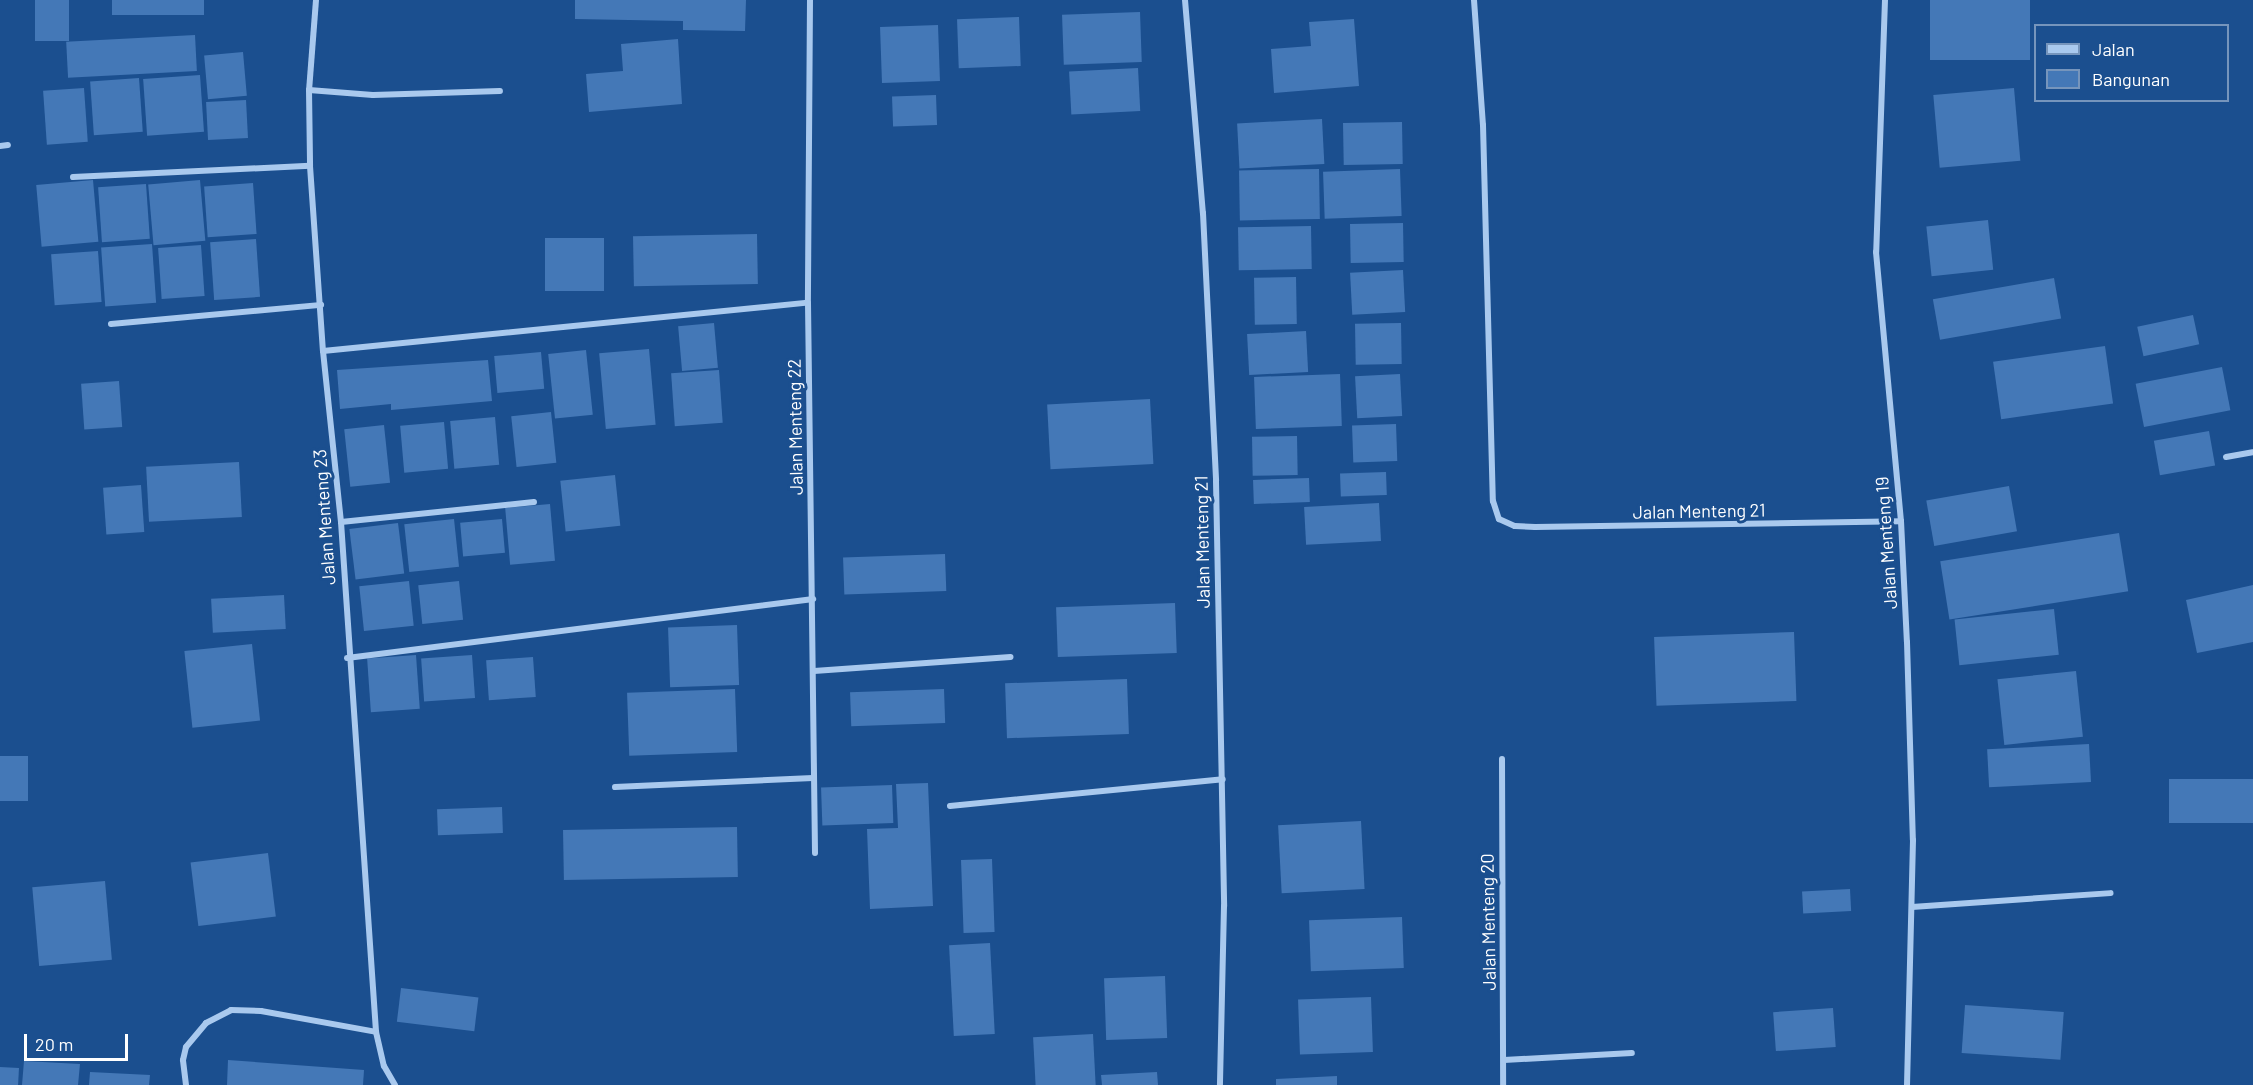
<!DOCTYPE html>
<style>
body{margin:0}
#map{position:relative;width:2253px;height:1085px;overflow:hidden;background:#1b4f8f;font-family:Barlow,sans-serif}
div>[style]{position:absolute}
.building>*{inset:0;background:#4478b7;transform-origin:0 0}
.street>*{height:6px;margin:-3px;padding:0 3px;transform-origin:3px;border-radius:3px;background:#a9c9ee}
span{translate:-50% -50%;white-space:nowrap;text-align:center;line-height:1.15;-webkit-text-stroke:6px #1b4f8f;paint-order:stroke}
.street-label{font-size:18px;color:#fff}
.legend{position:absolute;left:2034px;top:24px;width:195px;height:78px;box-sizing:border-box;background:#1b4f8f;border:2px solid #7695bc;margin:0;padding:8px 10px;list-style:none;font-size:18px;color:#fff}
.legend li{display:flex;align-items:center;gap:12px;height:30px}
.legend b{width:30px;border:2px solid #7695bc}
.scale{position:absolute;left:24px;top:1034px;width:104px;height:27px;box-sizing:border-box;border:3px solid #fff;border-top:0;padding-left:8px;font-size:18px;line-height:21px;white-space:nowrap;color:#fff;-webkit-text-stroke:4px #1b4f8f;paint-order:stroke}
</style>
<div id="map">
<div class="building">
<i style="left:35px;top:0;width:34px;height:41px"></i>
<i style="left:112px;top:0;width:92px;height:15px"></i>
<i style="clip-path:polygon(575px 0,746px 0,745px 31px,683px 30px,683px 21px,575px 19px)"></i>
<i style="left:1930px;top:0;width:100px;height:60px"></i>
<i style="left:1140px;top:12px;width:50px;height:78px;rotate:88deg"></i>
<i style="left:1019px;top:17px;width:49px;height:62px;rotate:88deg"></i>
<i style="clip-path:polygon(1354px 19px,1359px 86px,1274px 93px,1271px 49px,1311px 46px,1309px 22px)"></i>
<i style="left:938px;top:25px;width:56px;height:58px;rotate:88deg"></i>
<i style="left:195px;top:35px;width:36px;height:129px;rotate:87deg"></i>
<i style="clip-path:polygon(678px 39px,682px 104px,589px 112px,586px 74px,623px 71px,621px 44px)"></i>
<i style="left:243px;top:52px;width:44px;height:39px;rotate:85deg"></i>
<i style="left:1138px;top:68px;width:43px;height:69px;rotate:87deg"></i>
<i style="left:200px;top:75px;width:57px;height:57px;rotate:86deg"></i>
<i style="left:139px;top:78px;width:54px;height:49px;rotate:86deg"></i>
<i style="left:84px;top:88px;width:54px;height:41px;rotate:86deg"></i>
<i style="left:2014px;top:88px;width:73px;height:81px;rotate:85deg"></i>
<i style="left:936px;top:95px;width:30px;height:44px;rotate:88deg"></i>
<i style="left:246px;top:100px;width:38px;height:40px;rotate:87deg"></i>
<i style="left:1322px;top:119px;width:45px;height:85px;rotate:87deg"></i>
<i style="left:1402px;top:122px;width:42px;height:59px;rotate:89deg"></i>
<i style="left:1319px;top:169px;width:50px;height:80px;rotate:89deg"></i>
<i style="left:1400px;top:169px;width:47px;height:77px;rotate:88deg"></i>
<i style="left:93px;top:180px;width:62px;height:57px;rotate:85deg"></i>
<i style="left:200px;top:180px;width:61px;height:52px;rotate:85deg"></i>
<i style="left:253px;top:183px;width:51px;height:49px;rotate:86deg"></i>
<i style="left:146px;top:184px;width:55px;height:48px;rotate:86deg"></i>
<i style="left:1988px;top:220px;width:50px;height:62px;rotate:84deg"></i>
<i style="left:1403px;top:223px;width:39px;height:53px;rotate:89deg"></i>
<i style="left:1311px;top:226px;width:43px;height:73px;rotate:89deg"></i>
<i style="left:757px;top:234px;width:50px;height:124px;rotate:89deg"></i>
<i style="left:545px;top:238px;width:59px;height:53px"></i>
<i style="left:256px;top:239px;width:58px;height:46px;rotate:86deg"></i>
<i style="left:152px;top:244px;width:59px;height:51px;rotate:86deg"></i>
<i style="left:201px;top:245px;width:51px;height:43px;rotate:86deg"></i>
<i style="left:98px;top:251px;width:51px;height:47px;rotate:86deg"></i>
<i style="left:1403px;top:270px;width:42px;height:53px;rotate:87deg"></i>
<i style="left:1296px;top:277px;width:47px;height:42px;rotate:89deg"></i>
<i style="left:2054px;top:278px;width:41px;height:123px;rotate:80deg"></i>
<i style="left:2193px;top:315px;width:30px;height:57px;rotate:78deg"></i>
<i style="left:714px;top:323px;width:45px;height:36px;rotate:85deg"></i>
<i style="left:1401px;top:323px;width:41px;height:46px;rotate:89deg"></i>
<i style="left:1306px;top:331px;width:41px;height:59px;rotate:87deg"></i>
<i style="left:2105px;top:346px;width:58px;height:113px;rotate:82deg"></i>
<i style="left:649px;top:349px;width:76px;height:50px;rotate:85deg"></i>
<i style="left:586px;top:350px;width:65px;height:38px;rotate:84deg"></i>
<i style="left:541px;top:352px;width:37px;height:47px;rotate:85deg"></i>
<i style="clip-path:polygon(488px 360px,492px 401px,391px 410px,391px 404px,340px 409px,337px 370px)"></i>
<i style="left:2222px;top:367px;width:44px;height:88px;rotate:79deg"></i>
<i style="left:719px;top:370px;width:53px;height:48px;rotate:86deg"></i>
<i style="left:1340px;top:374px;width:52px;height:86px;rotate:88deg"></i>
<i style="left:1400px;top:374px;width:42px;height:45px;rotate:87deg"></i>
<i style="left:119px;top:381px;width:46px;height:38px;rotate:86deg"></i>
<i style="left:1150px;top:399px;width:65px;height:103px;rotate:87deg"></i>
<i style="left:551px;top:412px;width:51px;height:40px;rotate:84deg"></i>
<i style="left:495px;top:417px;width:48px;height:45px;rotate:85deg"></i>
<i style="left:444px;top:422px;width:47px;height:44px;rotate:85deg"></i>
<i style="left:1396px;top:424px;width:37px;height:44px;rotate:88deg"></i>
<i style="left:384px;top:425px;width:58px;height:40px;rotate:84deg"></i>
<i style="left:2209px;top:431px;width:35px;height:56px;rotate:80deg"></i>
<i style="left:1297px;top:436px;width:39px;height:45px;rotate:89deg"></i>
<i style="left:239px;top:462px;width:55px;height:93px;rotate:87deg"></i>
<i style="left:1386px;top:472px;width:23px;height:46px;rotate:88deg"></i>
<i style="left:615px;top:475px;width:51px;height:55px;rotate:84deg"></i>
<i style="left:1309px;top:478px;width:24px;height:56px;rotate:88deg"></i>
<i style="left:141px;top:485px;width:47px;height:38px;rotate:86deg"></i>
<i style="left:2009px;top:486px;width:46px;height:84px;rotate:80deg"></i>
<i style="left:1379px;top:503px;width:38px;height:75px;rotate:87deg"></i>
<i style="left:550px;top:504px;width:57px;height:45px;rotate:85deg"></i>
<i style="left:454px;top:519px;width:48px;height:50px;rotate:84deg"></i>
<i style="left:502px;top:519px;width:34px;height:42px;rotate:85deg"></i>
<i style="left:398px;top:523px;width:51px;height:49px;rotate:83deg"></i>
<i style="left:2119px;top:533px;width:59px;height:181px;rotate:81deg"></i>
<i style="left:945px;top:554px;width:37px;height:102px;rotate:88deg"></i>
<i style="left:409px;top:581px;width:45px;height:50px;rotate:84deg"></i>
<i style="left:459px;top:581px;width:39px;height:41px;rotate:84deg"></i>
<i style="clip-path:polygon(2253px 585px,2253px 642px,2197px 653px,2186px 600px)"></i>
<i style="left:284px;top:595px;width:34px;height:73px;rotate:87deg"></i>
<i style="left:1175px;top:603px;width:50px;height:119px;rotate:88deg"></i>
<i style="left:2054px;top:609px;width:46px;height:100px;rotate:84deg"></i>
<i style="left:737px;top:625px;width:60px;height:69px;rotate:88deg"></i>
<i style="left:1794px;top:632px;width:69px;height:140px;rotate:88deg"></i>
<i style="left:252px;top:644px;width:77px;height:68px;rotate:84deg"></i>
<i style="left:416px;top:655px;width:54px;height:49px;rotate:86deg"></i>
<i style="left:472px;top:655px;width:43px;height:51px;rotate:86deg"></i>
<i style="left:533px;top:657px;width:40px;height:47px;rotate:86deg"></i>
<i style="left:2076px;top:671px;width:66px;height:79px;rotate:84deg"></i>
<i style="left:1127px;top:679px;width:55px;height:122px;rotate:88deg"></i>
<i style="left:735px;top:689px;width:63px;height:108px;rotate:88deg"></i>
<i style="left:944px;top:689px;width:34px;height:94px;rotate:88deg"></i>
<i style="left:2089px;top:744px;width:38px;height:102px;rotate:87deg"></i>
<i style="left:0;top:756px;width:28px;height:45px"></i>
<i style="left:2253px;top:779px;width:44px;height:84px;rotate:90deg"></i>
<i style="clip-path:polygon(928px 783px,933px 906px,870px 909px,867px 829px,898px 828px,896px 784px)"></i>
<i style="left:892px;top:785px;width:38px;height:71px;rotate:88deg"></i>
<i style="left:502px;top:807px;width:26px;height:65px;rotate:88deg"></i>
<i style="left:1361px;top:821px;width:68px;height:83px;rotate:87deg"></i>
<i style="left:737px;top:827px;width:50px;height:174px;rotate:89deg"></i>
<i style="left:268px;top:853px;width:64px;height:78px;rotate:83deg"></i>
<i style="left:992px;top:859px;width:73px;height:31px;rotate:88deg"></i>
<i style="left:105px;top:881px;width:79px;height:73px;rotate:85deg"></i>
<i style="left:1850px;top:889px;width:22px;height:48px;rotate:87deg"></i>
<i style="left:1402px;top:917px;width:51px;height:93px;rotate:88deg"></i>
<i style="left:990px;top:943px;width:91px;height:41px;rotate:87deg"></i>
<i style="left:1165px;top:976px;width:62px;height:61px;rotate:88deg"></i>
<i style="left:401px;top:988px;width:78px;height:34px;rotate:7deg"></i>
<i style="left:1371px;top:997px;width:55px;height:73px;rotate:88deg"></i>
<i style="left:1965px;top:1005px;width:99px;height:48px;rotate:4deg"></i>
<i style="left:1833px;top:1008px;width:39px;height:60px;rotate:86deg"></i>
<i style="left:1093px;top:1034px;width:51px;height:60px;rotate:87deg"></i>
<i style="clip-path:polygon(228px 1060px,364px 1070px,363px 1085px,227px 1085px)"></i>
<i style="clip-path:polygon(24px 1061px,80px 1064px,78px 1085px,22px 1085px)"></i>
<i style="left:0;top:1067px;width:19px;height:18px;rotate:3deg"></i>
<i style="clip-path:polygon(90px 1072px,150px 1075px,149px 1085px,89px 1085px)"></i>
<i style="clip-path:polygon(1157px 1072px,1158px 1085px,1102px 1085px,1101px 1075px)"></i>
<i style="clip-path:polygon(1337px 1076px,1337px 1085px,1276px 1085px,1276px 1079px)"></i>
</div>
<div class="street">
<i style="left:316px;top:0;width:90px;rotate:94.4deg"></i>
<i style="left:309px;top:90px;width:76px;rotate:89.2deg"></i>
<i style="left:310px;top:166px;width:185px;rotate:86deg"></i>
<i style="left:323px;top:351px;width:172px;rotate:84deg"></i>
<i style="left:341px;top:522px;width:511px;rotate:86.07deg"></i>
<i style="left:376px;top:1032px;width:35px;rotate:77deg"></i>
<i style="left:384px;top:1066px;width:22px;rotate:60deg"></i>
<i style="left:810px;top:0;width:303px;rotate:90.4deg"></i>
<i style="left:808px;top:303px;width:550px;rotate:89.27deg"></i>
<i style="left:1185px;top:0;width:214px;rotate:85.2deg"></i>
<i style="left:1203px;top:213px;width:268px;rotate:87.2deg"></i>
<i style="left:1216px;top:481px;width:425px;rotate:88.9deg"></i>
<i style="left:1224px;top:906px;width:179px;rotate:91.3deg"></i>
<i style="left:1474px;top:0;width:125px;rotate:85.9deg"></i>
<i style="left:1483px;top:125px;width:376px;rotate:88.5deg"></i>
<i style="left:1493px;top:501px;width:19px;rotate:72deg"></i>
<i style="left:1499px;top:519px;width:17px;rotate:24deg"></i>
<i style="left:1515px;top:526px;width:20px;rotate:3deg"></i>
<i style="left:1535px;top:527px;width:366px;rotate:-0.9deg"></i>
<i style="left:1885px;top:0;width:252px;rotate:92deg"></i>
<i style="left:1876px;top:252px;width:270px;rotate:84.7deg"></i>
<i style="left:1901px;top:521px;width:121px;rotate:87.2deg"></i>
<i style="left:1907px;top:642px;width:198px;rotate:88.3deg"></i>
<i style="left:1913px;top:840px;width:245px;rotate:91.4deg"></i>
<i style="left:309px;top:90px;width:64px;rotate:4.5deg"></i>
<i style="left:373px;top:95px;width:127px;rotate:-1.8deg"></i>
<i style="left:0;top:146px;width:8px;rotate:-7deg"></i>
<i style="left:73px;top:177px;width:237px;rotate:-2.7deg"></i>
<i style="left:111px;top:324px;width:211px;rotate:-5.2deg"></i>
<i style="left:323px;top:351px;width:487px;rotate:-5.7deg"></i>
<i style="left:2226px;top:457px;width:27px;rotate:-10deg"></i>
<i style="left:341px;top:522px;width:194px;rotate:-5.9deg"></i>
<i style="left:347px;top:658px;width:470px;rotate:-7.2deg"></i>
<i style="left:814px;top:671px;width:197px;rotate:-4.1deg"></i>
<i style="left:1502px;top:759px;width:326px;rotate:89.8deg"></i>
<i style="left:615px;top:787px;width:198px;rotate:-2.6deg"></i>
<i style="left:950px;top:806px;width:274px;rotate:-5.6deg"></i>
<i style="left:1912px;top:907px;width:199px;rotate:-4deg"></i>
<i style="left:1504px;top:1060px;width:128px;rotate:-3.1deg"></i>
<i style="left:186px;top:1085px;width:25px;rotate:-97deg"></i>
<i style="left:183px;top:1060px;width:13px;rotate:-77deg"></i>
<i style="left:186px;top:1047px;width:31px;rotate:-50deg"></i>
<i style="left:206px;top:1023px;width:28px;rotate:-27deg"></i>
<i style="left:231px;top:1010px;width:30px;rotate:2deg"></i>
<i style="left:261px;top:1011px;width:117px;rotate:10.3deg"></i>
</div>
<div class="street-label">
<span style="left:795px;top:427px;rotate:-91deg">Jalan Menteng 22</span>
<span style="left:1699px;top:511px;rotate:-1deg">Jalan Menteng 21</span>
<span style="left:324px;top:517px;rotate:-94deg">Jalan Menteng 23</span>
<span style="left:1202px;top:542px;rotate:-91deg">Jalan Menteng 21</span>
<span style="left:1886px;top:543px;rotate:-94deg">Jalan Menteng 19</span>
<span style="left:1488px;top:922px;rotate:-91deg">Jalan Menteng 20</span>
</div>
<ul class="legend">
<li><b style="height:8px;background:#a9c9ee"></b>Jalan</li>
<li><b style="height:16px;background:#4478b7"></b>Bangunan</li>
</ul>
<div class="scale">20 m</div>
</div>
